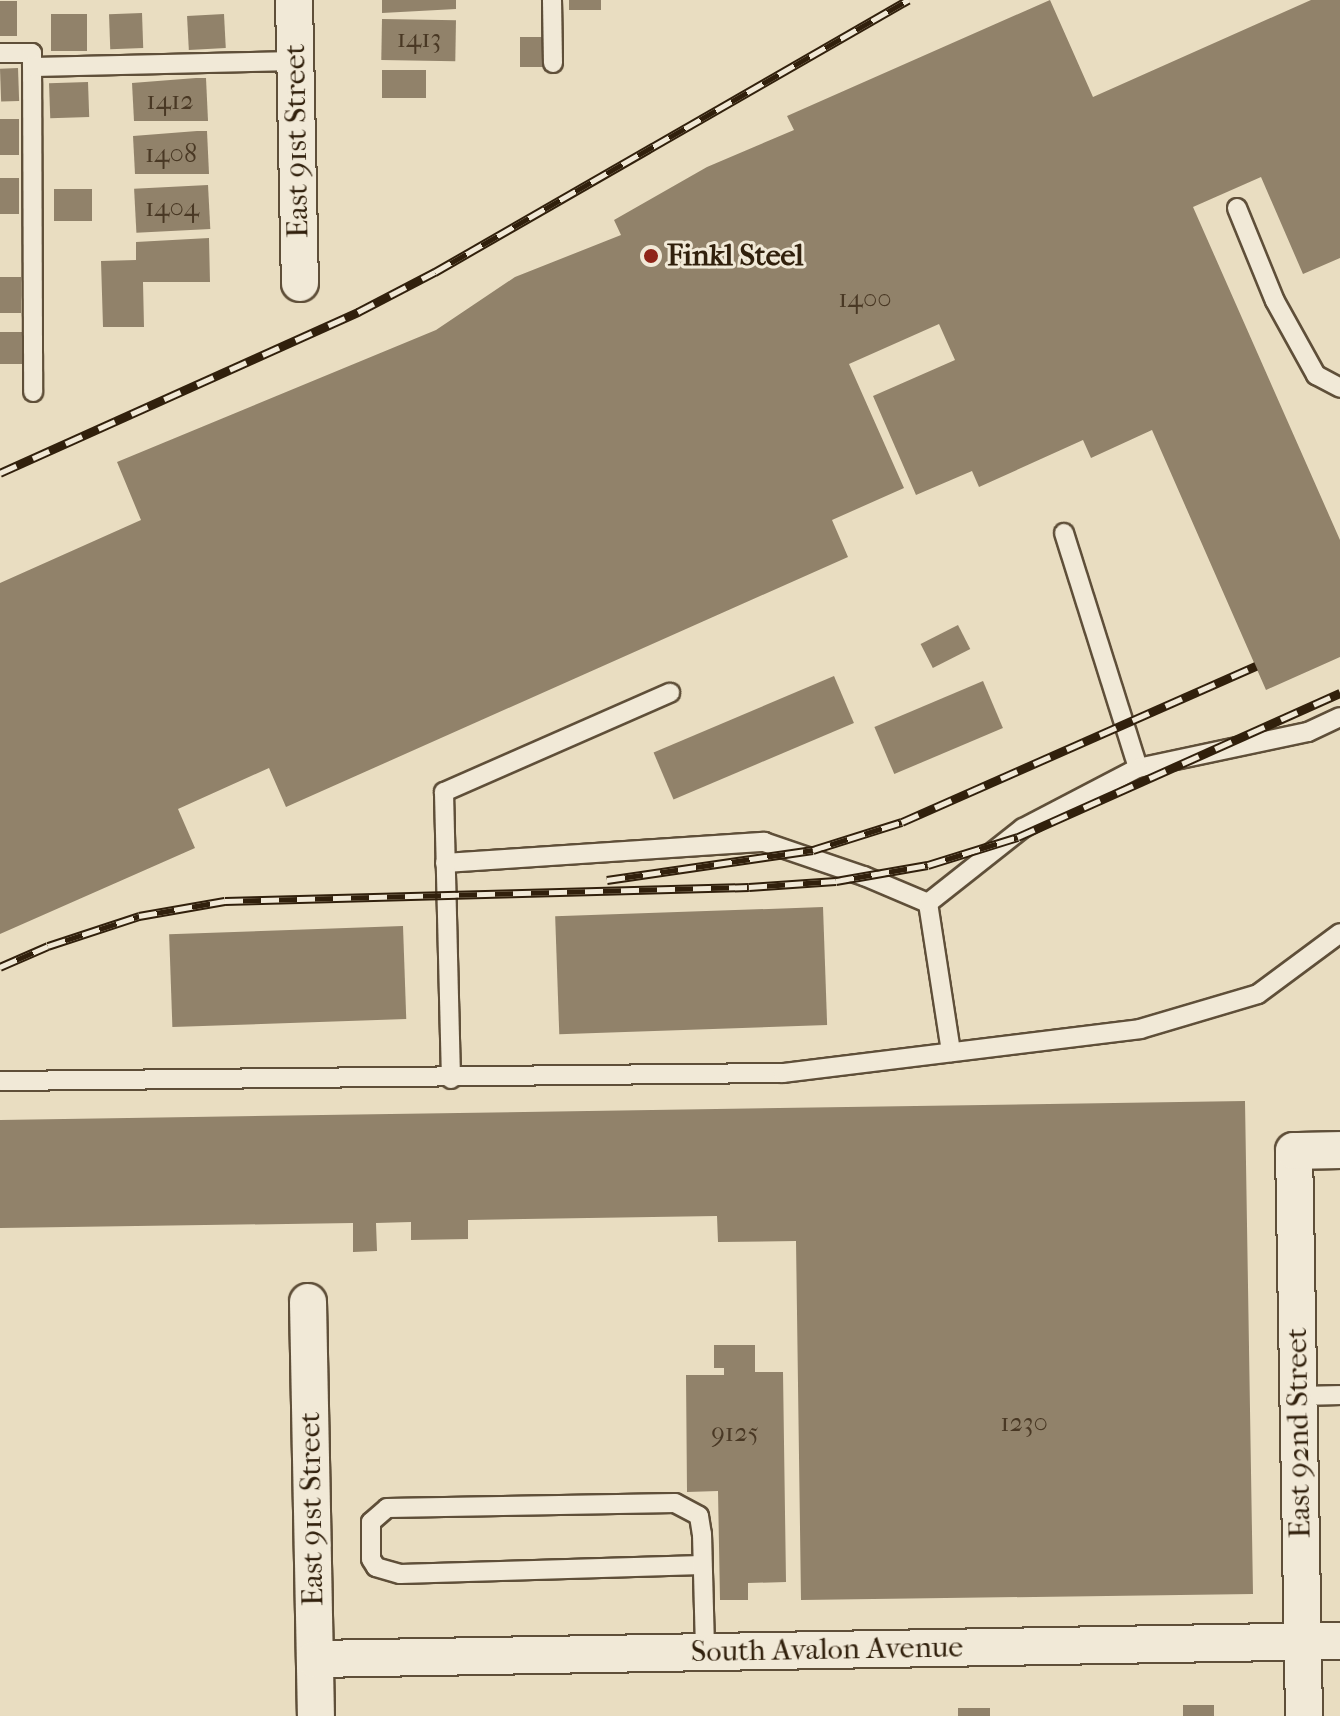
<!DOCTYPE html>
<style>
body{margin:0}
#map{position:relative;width:1340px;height:1716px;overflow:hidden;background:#e9ddc1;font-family:"IM FELL French Canon",serif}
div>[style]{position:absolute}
.building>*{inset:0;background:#91826a;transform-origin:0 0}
.roads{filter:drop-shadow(2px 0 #5f4f39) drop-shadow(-2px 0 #5f4f39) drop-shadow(0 2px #5f4f39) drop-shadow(0 -2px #5f4f39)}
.service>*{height:18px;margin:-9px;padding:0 9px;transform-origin:9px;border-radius:9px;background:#f1e9d7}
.minor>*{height:36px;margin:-18px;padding:0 18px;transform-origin:18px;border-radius:18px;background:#f1e9d7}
.rail>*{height:9px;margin-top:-4.5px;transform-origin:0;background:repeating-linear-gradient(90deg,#f1e9d7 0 18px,#31200c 0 36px);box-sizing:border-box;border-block:2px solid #31200c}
.dots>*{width:22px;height:22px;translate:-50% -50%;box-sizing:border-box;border:4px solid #f1e9d7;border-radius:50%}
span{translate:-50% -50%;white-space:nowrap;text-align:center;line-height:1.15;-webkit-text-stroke:6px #f1e9d7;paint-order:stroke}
.number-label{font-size:26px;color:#493824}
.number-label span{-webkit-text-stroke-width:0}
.street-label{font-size:30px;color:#31200c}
.poi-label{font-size:30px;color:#31200c;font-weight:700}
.left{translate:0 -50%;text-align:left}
</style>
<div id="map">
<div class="building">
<i style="clip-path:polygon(382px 0,456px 0,456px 9px,382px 13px)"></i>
<i style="left:569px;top:0;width:32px;height:10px"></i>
<i style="clip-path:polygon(1050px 0,1093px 97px,1311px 0,1340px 0,1340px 258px,1303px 274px,1261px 177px,1193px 207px,1340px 540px,1340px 657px,1266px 690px,1152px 430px,1091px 458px,1083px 440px,979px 487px,972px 471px,916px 495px,873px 396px,955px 360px,939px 324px,849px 364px,904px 488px,832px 520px,848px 557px,286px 807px,269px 768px,178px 809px,195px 848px,0 934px,0 583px,141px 520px,117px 462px,436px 330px,515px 277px,621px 235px,614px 220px,707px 167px,794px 130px,787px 116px)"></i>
<i style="left:0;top:1px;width:17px;height:35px"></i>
<i style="left:142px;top:13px;width:35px;height:33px;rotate:88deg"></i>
<i style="left:51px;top:14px;width:36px;height:37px"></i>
<i style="left:224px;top:14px;width:34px;height:37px;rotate:87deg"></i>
<i style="left:382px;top:19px;width:74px;height:41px;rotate:1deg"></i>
<i style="left:520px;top:37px;width:23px;height:30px"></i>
<i style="left:18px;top:68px;width:33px;height:18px;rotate:88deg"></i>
<i style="left:426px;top:70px;width:28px;height:44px;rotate:90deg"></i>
<i style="clip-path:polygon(196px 78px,206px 78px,208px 121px,134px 121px,132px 83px)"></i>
<i style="left:88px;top:82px;width:35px;height:39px;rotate:88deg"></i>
<i style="left:0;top:119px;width:19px;height:36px"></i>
<i style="clip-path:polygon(197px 131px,207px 131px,209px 174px,135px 174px,133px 136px)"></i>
<i style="left:19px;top:178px;width:36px;height:19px;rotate:90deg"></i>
<i style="left:208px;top:185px;width:44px;height:74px;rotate:87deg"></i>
<i style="left:54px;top:189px;width:38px;height:32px"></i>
<i style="clip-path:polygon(209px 238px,210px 282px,143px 282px,144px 327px,103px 327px,101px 261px,136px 260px,136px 242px)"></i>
<i style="left:0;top:277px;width:21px;height:36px"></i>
<i style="left:0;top:332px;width:23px;height:32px"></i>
<i style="left:958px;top:625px;width:27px;height:42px;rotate:63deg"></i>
<i style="left:834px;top:676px;width:51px;height:196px;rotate:67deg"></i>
<i style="left:983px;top:681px;width:51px;height:118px;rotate:67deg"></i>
<i style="left:823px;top:907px;width:118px;height:268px;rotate:88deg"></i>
<i style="left:403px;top:926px;width:93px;height:234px;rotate:88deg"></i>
<i style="clip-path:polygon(1245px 1101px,1253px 1594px,801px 1600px,796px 1241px,718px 1242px,717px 1216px,468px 1220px,468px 1239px,411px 1240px,411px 1222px,376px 1223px,377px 1251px,353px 1252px,353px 1223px,0 1228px,0 1120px)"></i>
<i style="clip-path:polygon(714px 1345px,755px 1345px,755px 1372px,783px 1372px,786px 1582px,748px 1583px,748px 1600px,720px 1600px,718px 1491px,687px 1492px,686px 1375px,724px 1375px,724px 1368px,714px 1368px)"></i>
<i style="left:1183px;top:1705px;width:31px;height:11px"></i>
<i style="left:990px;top:1708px;width:8px;height:32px;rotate:90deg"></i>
</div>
<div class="roads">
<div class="service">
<i style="left:552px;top:0;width:63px;rotate:89.1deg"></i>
<i style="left:0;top:53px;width:32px"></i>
<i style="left:32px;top:53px;width:339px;rotate:89.8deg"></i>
<i style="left:32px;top:67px;width:264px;rotate:-1.3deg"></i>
<i style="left:1237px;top:208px;width:100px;rotate:67.8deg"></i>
<i style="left:1275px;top:301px;width:85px;rotate:61deg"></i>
<i style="left:1316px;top:375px;width:27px;rotate:28deg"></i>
<i style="left:1064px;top:533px;width:246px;rotate:72.5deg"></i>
<i style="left:1138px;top:768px;width:174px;rotate:-12deg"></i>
<i style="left:1308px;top:732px;width:35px;rotate:-25deg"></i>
<i style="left:445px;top:863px;width:320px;rotate:-3.8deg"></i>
<i style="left:764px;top:842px;width:106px;rotate:18.8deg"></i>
<i style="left:864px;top:876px;width:69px;rotate:22.9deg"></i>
<i style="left:928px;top:903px;width:151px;rotate:81.2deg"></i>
<i style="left:928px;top:903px;width:121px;rotate:-38.3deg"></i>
<i style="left:1023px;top:828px;width:130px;rotate:-27.6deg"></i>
<i style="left:451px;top:1079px;width:287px;rotate:-91.4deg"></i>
<i style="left:444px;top:792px;width:247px;rotate:-23.7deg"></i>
<i style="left:0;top:1081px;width:783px;rotate:-0.59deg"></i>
<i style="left:783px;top:1073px;width:360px;rotate:-7deg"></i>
<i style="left:1140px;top:1029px;width:123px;rotate:-16.5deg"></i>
<i style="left:1258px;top:994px;width:102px;rotate:-36.6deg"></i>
<i style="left:1298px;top:1396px;width:42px;rotate:-1.4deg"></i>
<i style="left:702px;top:1565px;width:302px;rotate:178.3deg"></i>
<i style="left:400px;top:1574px;width:25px;rotate:-164deg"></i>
<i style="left:376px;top:1567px;width:9px;rotate:-122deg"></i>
<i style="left:371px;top:1559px;width:37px;rotate:-90deg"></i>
<i style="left:371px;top:1522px;width:21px;rotate:-41deg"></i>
<i style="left:387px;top:1508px;width:288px;rotate:-1deg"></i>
<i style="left:675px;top:1503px;width:27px;rotate:28deg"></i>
<i style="left:699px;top:1516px;width:18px;rotate:81deg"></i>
<i style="left:702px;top:1534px;width:118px;rotate:88.5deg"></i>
</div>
<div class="minor">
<i style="left:294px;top:0;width:283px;rotate:88.8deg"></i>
<i style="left:308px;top:1302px;width:414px;rotate:88.9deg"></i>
<i style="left:315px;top:1659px;width:1025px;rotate:-1.01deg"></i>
<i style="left:1304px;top:1716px;width:565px;rotate:-91.01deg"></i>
<i style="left:1294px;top:1151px;width:46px;rotate:-1.2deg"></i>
</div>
</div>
<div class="rail">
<i style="left:0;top:473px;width:393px;rotate:-24.2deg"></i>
<i style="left:358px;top:312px;width:87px;rotate:-27.5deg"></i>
<i style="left:435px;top:272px;width:546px;rotate:-29.9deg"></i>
<i style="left:607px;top:880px;width:208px;rotate:-8.3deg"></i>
<i style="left:813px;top:850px;width:93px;rotate:-17.5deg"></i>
<i style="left:902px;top:822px;width:387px;rotate:-23.8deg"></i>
<i style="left:0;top:967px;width:52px;rotate:-23.6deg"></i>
<i style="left:48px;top:946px;width:96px;rotate:-18.2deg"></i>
<i style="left:139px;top:916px;width:87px;rotate:-9.9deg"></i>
<i style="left:225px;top:901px;width:524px;rotate:-1.53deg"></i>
<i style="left:749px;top:887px;width:87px;rotate:-3.9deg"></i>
<i style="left:836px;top:881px;width:93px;rotate:-9.9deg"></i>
<i style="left:928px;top:865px;width:94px;rotate:-17.3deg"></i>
<i style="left:1018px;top:837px;width:353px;rotate:-24.1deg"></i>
</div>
<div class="dots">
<i style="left:651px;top:256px;background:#8f2418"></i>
</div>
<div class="number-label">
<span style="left:419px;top:39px">1413</span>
<span style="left:170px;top:101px">1412</span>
<span style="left:171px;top:154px">1408</span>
<span style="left:172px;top:208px">1404</span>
<span style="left:865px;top:299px">1400</span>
<span style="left:1024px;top:1423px">1230</span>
<span style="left:735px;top:1433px">9125</span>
</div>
<div class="street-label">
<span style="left:297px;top:141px;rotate:-91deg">East 91st Street</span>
<span style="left:1299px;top:1433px;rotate:-91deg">East 92nd Street</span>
<span style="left:312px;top:1509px;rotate:-91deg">East 91st Street</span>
<span style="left:827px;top:1650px;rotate:-1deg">South Avalon Avenue</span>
</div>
<div class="poi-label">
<span class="left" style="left:667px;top:256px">Finkl Steel</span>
</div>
</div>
